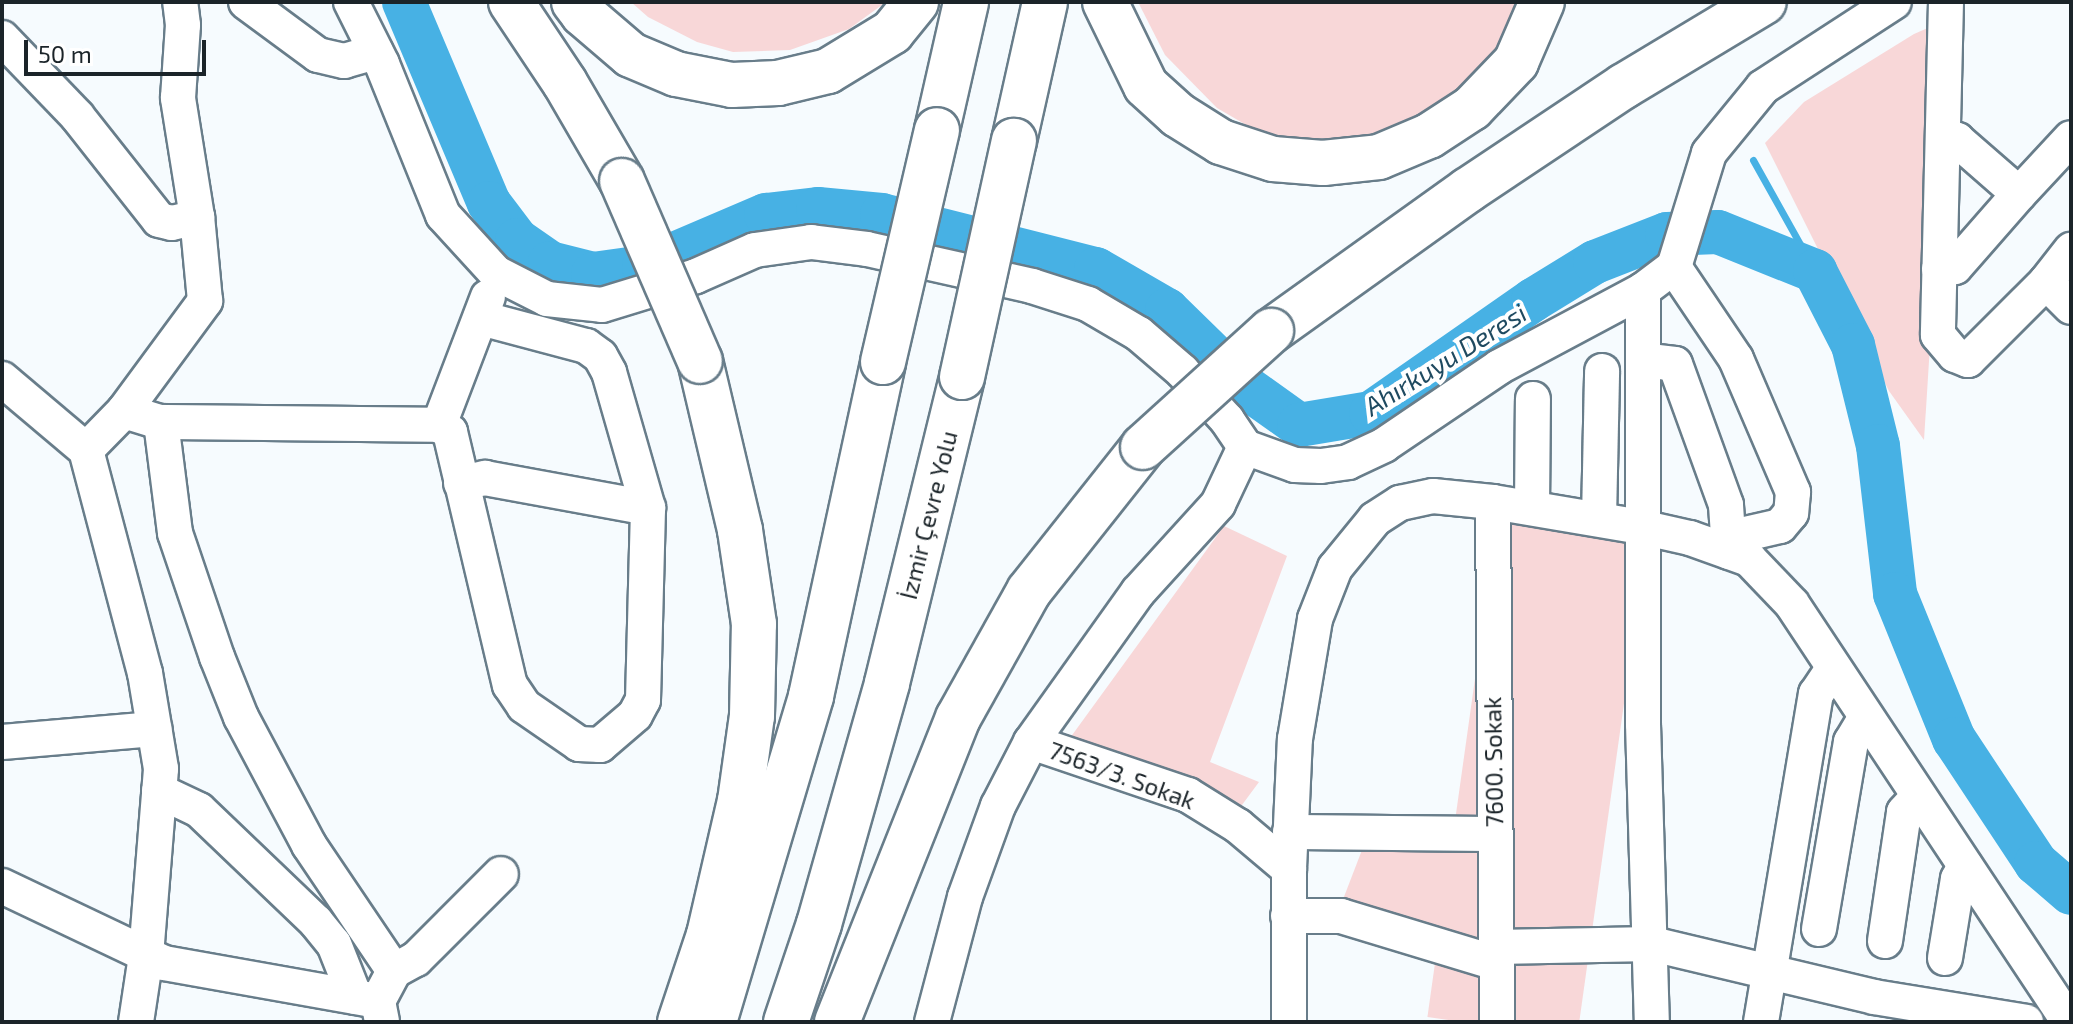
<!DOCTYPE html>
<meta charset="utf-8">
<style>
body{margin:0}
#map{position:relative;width:2073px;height:1024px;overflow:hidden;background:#f6fbfe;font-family:"Exo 2",sans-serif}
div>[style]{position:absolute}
.green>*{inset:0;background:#f8d7d8;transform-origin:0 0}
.stream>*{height:7px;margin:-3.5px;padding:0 3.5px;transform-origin:3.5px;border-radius:3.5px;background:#47b1e4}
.river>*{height:44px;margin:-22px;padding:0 22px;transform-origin:22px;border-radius:22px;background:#47b1e4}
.roads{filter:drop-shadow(2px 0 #687d8a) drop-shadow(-2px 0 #687d8a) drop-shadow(0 2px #687d8a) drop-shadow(0 -2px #687d8a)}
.minor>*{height:34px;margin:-17px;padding:0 17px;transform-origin:17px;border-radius:17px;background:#fff}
.highway>*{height:44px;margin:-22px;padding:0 22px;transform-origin:22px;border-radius:22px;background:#fff}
.bridges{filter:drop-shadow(2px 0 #687d8a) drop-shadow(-2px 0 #687d8a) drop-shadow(0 2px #687d8a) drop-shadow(0 -2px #687d8a)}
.highway-bridge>*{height:44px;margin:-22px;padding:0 22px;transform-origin:22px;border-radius:22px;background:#fff}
span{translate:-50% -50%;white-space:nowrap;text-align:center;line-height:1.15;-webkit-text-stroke:8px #fff;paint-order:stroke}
.street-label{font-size:24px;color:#1b2429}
.water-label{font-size:26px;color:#1f4a60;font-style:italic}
.frame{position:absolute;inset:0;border:4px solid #1b2429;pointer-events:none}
.scale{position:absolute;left:24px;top:40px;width:182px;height:36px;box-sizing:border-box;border:4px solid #1b2429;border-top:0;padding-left:10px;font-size:24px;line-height:28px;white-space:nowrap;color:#1b2429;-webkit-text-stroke:6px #fff;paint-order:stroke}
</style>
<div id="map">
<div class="green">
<i style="clip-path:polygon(631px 2px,886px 2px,849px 29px,790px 50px,733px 52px,697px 42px,648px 17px)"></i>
<i style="clip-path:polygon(1138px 2px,1527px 2px,1504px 57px,1392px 141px,1328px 144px,1267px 137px,1217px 108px,1165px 55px)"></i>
<i style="clip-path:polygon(1937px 24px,1931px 330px,1924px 440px,1889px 391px,1765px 143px,1804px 102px,1914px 34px)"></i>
<i style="left:1498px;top:515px;width:151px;height:507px;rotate:8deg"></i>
<i style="clip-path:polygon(1224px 526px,1287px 556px,1210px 762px,1259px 782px,1239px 809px,1070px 738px)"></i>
<i style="clip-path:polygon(1479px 849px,1477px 957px,1342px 902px,1362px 850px)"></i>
</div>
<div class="stream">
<i style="left:1753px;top:160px;width:127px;rotate:60.8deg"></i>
</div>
<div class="river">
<i style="left:404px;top:2px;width:218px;rotate:67.1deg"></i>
<i style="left:489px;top:203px;width:46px;rotate:52.9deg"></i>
<i style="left:517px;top:240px;width:40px;rotate:34.9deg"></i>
<i style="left:550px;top:263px;width:44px;rotate:14.3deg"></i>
<i style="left:593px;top:274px;width:51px;rotate:-7.8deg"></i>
<i style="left:644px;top:267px;width:133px;rotate:-23.1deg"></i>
<i style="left:766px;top:215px;width:52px;rotate:-6.6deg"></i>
<i style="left:818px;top:209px;width:64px;rotate:5.4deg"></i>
<i style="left:882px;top:215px;width:221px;rotate:14.2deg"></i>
<i style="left:1096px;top:269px;width:82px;rotate:30deg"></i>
<i style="left:1167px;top:310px;width:112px;rotate:44.3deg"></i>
<i style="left:1247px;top:388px;width:64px;rotate:35.4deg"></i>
<i style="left:1299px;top:425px;width:73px;rotate:-9.5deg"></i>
<i style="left:1371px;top:413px;width:198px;rotate:-34.9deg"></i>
<i style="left:1533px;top:300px;width:73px;rotate:-31.5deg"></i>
<i style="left:1595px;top:262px;width:77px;rotate:-21.3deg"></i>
<i style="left:1667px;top:234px;width:51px;rotate:-2.2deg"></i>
<i style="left:1718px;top:232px;width:105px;rotate:21.9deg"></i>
<i style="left:1815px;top:271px;width:83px;rotate:62.8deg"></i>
<i style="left:1853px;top:345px;width:104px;rotate:76.1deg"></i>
<i style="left:1878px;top:446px;width:149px;rotate:83.4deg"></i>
<i style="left:1895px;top:594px;width:157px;rotate:67.9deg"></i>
<i style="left:1954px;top:739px;width:149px;rotate:56.5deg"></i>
<i style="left:2036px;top:863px;width:46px;rotate:40.6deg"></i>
</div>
<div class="roads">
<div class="minor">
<i style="left:246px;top:2px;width:89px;rotate:36.4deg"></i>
<i style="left:318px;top:55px;width:27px;rotate:13deg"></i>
<i style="left:344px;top:61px;width:33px;rotate:-16deg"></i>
<i style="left:351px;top:2px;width:69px;rotate:63.4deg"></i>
<i style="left:382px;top:64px;width:163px;rotate:68deg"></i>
<i style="left:443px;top:215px;width:79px;rotate:47.6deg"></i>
<i style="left:496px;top:273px;width:57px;rotate:27deg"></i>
<i style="left:547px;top:299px;width:55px;rotate:6.2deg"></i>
<i style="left:602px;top:305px;width:98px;rotate:-17.1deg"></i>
<i style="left:696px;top:276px;width:64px;rotate:-23.8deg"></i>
<i style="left:755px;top:250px;width:57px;rotate:-8.1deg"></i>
<i style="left:811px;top:242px;width:56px;rotate:7.1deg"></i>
<i style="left:867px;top:249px;width:169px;rotate:12.6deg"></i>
<i style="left:1032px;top:286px;width:59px;rotate:17.8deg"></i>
<i style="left:1088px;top:304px;width:59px;rotate:30.5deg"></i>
<i style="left:1139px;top:334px;width:57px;rotate:40.7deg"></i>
<i style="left:1182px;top:371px;width:67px;rotate:47.4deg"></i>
<i style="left:1227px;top:420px;width:32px;rotate:56deg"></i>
<i style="left:1245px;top:447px;width:53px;rotate:19.8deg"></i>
<i style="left:1295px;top:465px;width:26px;rotate:2deg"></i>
<i style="left:1321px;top:466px;width:27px;rotate:-8deg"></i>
<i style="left:1348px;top:462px;width:40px;rotate:-25deg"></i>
<i style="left:1384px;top:445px;width:139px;rotate:-34.1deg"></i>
<i style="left:1499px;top:367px;width:163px;rotate:-28.1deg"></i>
<i style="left:1643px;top:290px;width:39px;rotate:-37deg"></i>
<i style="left:1674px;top:267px;width:119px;rotate:-72.9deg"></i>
<i style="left:1709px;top:153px;width:85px;rotate:-50.7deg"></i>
<i style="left:1763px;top:87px;width:156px;rotate:-33deg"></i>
<i style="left:1946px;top:2px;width:333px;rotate:91.4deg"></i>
<i style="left:1938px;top:335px;width:26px;rotate:50deg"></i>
<i style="left:1955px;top:355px;width:14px;rotate:21deg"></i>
<i style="left:1968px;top:360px;width:110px;rotate:-45deg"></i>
<i style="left:2046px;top:282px;width:41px;rotate:-52deg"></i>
<i style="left:2px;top:38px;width:108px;rotate:46.1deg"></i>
<i style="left:77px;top:116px;width:132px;rotate:51.7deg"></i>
<i style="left:159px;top:220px;width:13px;rotate:13deg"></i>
<i style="left:172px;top:223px;width:26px;rotate:-13deg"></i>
<i style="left:1945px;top:136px;width:13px;rotate:18deg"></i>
<i style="left:1957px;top:140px;width:82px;rotate:41.1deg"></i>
<i style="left:2019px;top:194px;width:76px;rotate:-47.1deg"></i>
<i style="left:1674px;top:267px;width:111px;rotate:56deg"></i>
<i style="left:1736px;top:359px;width:145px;rotate:66.8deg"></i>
<i style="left:1793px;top:492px;width:21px;rotate:95deg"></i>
<i style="left:1791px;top:513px;width:17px;rotate:130deg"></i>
<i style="left:1780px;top:526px;width:53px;rotate:167deg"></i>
<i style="left:1939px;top:269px;width:16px;rotate:-7deg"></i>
<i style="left:1955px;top:267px;width:97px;rotate:-48.8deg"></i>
<i style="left:2046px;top:282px;width:35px;rotate:45deg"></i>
<i style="left:1643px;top:290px;width:434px;rotate:90deg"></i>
<i style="left:1643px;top:724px;width:298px;rotate:88.3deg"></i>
<i style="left:1643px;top:360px;width:32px;rotate:7deg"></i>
<i style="left:1675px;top:364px;width:150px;rotate:70.1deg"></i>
<i style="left:1726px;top:505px;width:47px;rotate:86.3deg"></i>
<i style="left:2px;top:379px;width:110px;rotate:40.2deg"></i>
<i style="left:86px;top:450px;width:231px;rotate:75.2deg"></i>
<i style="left:145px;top:673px;width:97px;rotate:80.5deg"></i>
<i style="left:161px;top:769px;width:188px;rotate:94.6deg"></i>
<i style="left:146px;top:956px;width:67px;rotate:98.6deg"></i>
<i style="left:124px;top:411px;width:137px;rotate:-53.6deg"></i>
<i style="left:205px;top:301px;width:84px;rotate:-95.4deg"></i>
<i style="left:197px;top:217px;width:121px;rotate:-99.1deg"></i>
<i style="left:178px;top:98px;width:73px;rotate:-86.1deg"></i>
<i style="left:183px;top:25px;width:23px;rotate:-97deg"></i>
<i style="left:161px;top:422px;width:278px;rotate:0.6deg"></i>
<i style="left:439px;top:425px;width:137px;rotate:-69.1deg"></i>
<i style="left:439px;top:425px;width:13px;rotate:32deg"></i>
<i style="left:450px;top:432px;width:260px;rotate:76.7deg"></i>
<i style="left:510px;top:685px;width:25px;rotate:56deg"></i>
<i style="left:524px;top:706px;width:67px;rotate:34.6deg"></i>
<i style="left:579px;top:744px;width:21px;rotate:3deg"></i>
<i style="left:600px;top:745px;width:46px;rotate:-40.6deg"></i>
<i style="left:635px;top:715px;width:17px;rotate:-62deg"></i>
<i style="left:643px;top:700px;width:192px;rotate:-88.5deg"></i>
<i style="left:648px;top:508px;width:141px;rotate:-106deg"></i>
<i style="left:609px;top:372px;width:18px;rotate:-119deg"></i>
<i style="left:600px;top:356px;width:17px;rotate:-144deg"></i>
<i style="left:586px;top:346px;width:109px;rotate:-165.1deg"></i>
<i style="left:86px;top:450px;width:54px;rotate:-45.7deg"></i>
<i style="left:124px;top:411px;width:39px;rotate:17deg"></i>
<i style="left:161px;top:422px;width:112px;rotate:82.8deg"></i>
<i style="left:175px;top:533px;width:131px;rotate:71.3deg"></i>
<i style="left:217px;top:657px;width:65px;rotate:68.2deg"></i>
<i style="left:241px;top:717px;width:145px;rotate:62deg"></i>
<i style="left:309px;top:845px;width:152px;rotate:56deg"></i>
<i style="left:394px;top:971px;width:34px;rotate:118deg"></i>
<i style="left:461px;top:483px;width:25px;rotate:-12deg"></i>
<i style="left:485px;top:478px;width:166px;rotate:10.4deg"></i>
<i style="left:1493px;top:502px;width:520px;rotate:89.56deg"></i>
<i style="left:1532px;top:508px;width:109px;rotate:-89.5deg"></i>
<i style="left:1599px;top:519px;width:148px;rotate:-88.8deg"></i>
<i style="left:2px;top:742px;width:153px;rotate:-4.9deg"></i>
<i style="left:1031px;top:742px;width:184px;rotate:-54.5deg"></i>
<i style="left:1138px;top:592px;width:119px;rotate:-47.7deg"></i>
<i style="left:1218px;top:504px;width:63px;rotate:-64.7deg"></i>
<i style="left:159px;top:791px;width:44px;rotate:25.4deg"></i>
<i style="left:199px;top:810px;width:162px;rotate:43.7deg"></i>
<i style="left:316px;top:922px;width:28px;rotate:51deg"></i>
<i style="left:334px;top:944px;width:57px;rotate:68.4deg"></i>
<i style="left:1290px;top:832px;width:205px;rotate:0.6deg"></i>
<i style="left:1289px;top:869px;width:130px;rotate:-87.4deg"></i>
<i style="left:1295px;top:739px;width:122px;rotate:-80.5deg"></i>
<i style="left:1315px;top:619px;width:55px;rotate:-68.6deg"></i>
<i style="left:1335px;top:568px;width:63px;rotate:-50.8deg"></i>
<i style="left:1375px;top:519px;width:30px;rotate:-33deg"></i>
<i style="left:1400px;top:503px;width:34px;rotate:-12deg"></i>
<i style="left:1433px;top:496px;width:60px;rotate:5.7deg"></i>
<i style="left:1493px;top:502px;width:150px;rotate:9.6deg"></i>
<i style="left:1641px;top:527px;width:50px;rotate:12.7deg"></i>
<i style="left:1690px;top:538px;width:63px;rotate:19.6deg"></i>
<i style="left:1749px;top:559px;width:62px;rotate:46.3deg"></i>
<i style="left:1792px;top:604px;width:501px;rotate:56.47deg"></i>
<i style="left:2px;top:886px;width:179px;rotate:25.4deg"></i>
<i style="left:164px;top:963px;width:217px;rotate:10.1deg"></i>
<i style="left:378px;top:1001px;width:21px;rotate:79deg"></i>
<i style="left:1288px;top:916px;width:53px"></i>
<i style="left:1341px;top:916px;width:162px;rotate:16.9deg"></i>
<i style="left:1819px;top:929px;width:190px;rotate:-80.3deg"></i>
<i style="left:1851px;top:742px;width:27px;rotate:-59deg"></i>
<i style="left:1885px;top:941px;width:130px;rotate:-81.6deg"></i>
<i style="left:1904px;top:812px;width:21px;rotate:-47deg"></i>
<i style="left:1496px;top:947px;width:156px;rotate:-1.1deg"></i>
<i style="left:1652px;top:944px;width:228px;rotate:13.4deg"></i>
<i style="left:1874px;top:997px;width:154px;rotate:9.3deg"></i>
<i style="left:1945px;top:958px;width:80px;rotate:-80.7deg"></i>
<i style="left:1958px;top:879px;width:15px;rotate:-62deg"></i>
<i style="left:394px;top:971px;width:25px;rotate:-29deg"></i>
<i style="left:416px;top:959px;width:120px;rotate:-45deg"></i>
<i style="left:932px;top:1022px;width:129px;rotate:-75.2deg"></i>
<i style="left:965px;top:897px;width:97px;rotate:-70.1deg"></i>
<i style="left:998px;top:806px;width:72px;rotate:-62.7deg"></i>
<i style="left:1031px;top:742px;width:166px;rotate:18.7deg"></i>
<i style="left:1188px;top:795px;width:59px;rotate:31.8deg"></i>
<i style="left:1238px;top:826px;width:67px;rotate:40.1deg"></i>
<i style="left:1289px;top:869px;width:153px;rotate:90deg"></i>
<i style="left:1761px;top:1022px;width:333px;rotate:-80.5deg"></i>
<i style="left:1816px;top:694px;width:30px;rotate:-56deg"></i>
</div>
<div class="highway">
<i style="left:511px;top:2px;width:97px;rotate:56.3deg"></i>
<i style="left:565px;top:83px;width:113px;rotate:59.8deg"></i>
<i style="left:574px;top:2px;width:15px;rotate:53deg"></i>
<i style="left:583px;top:14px;width:63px;rotate:40.5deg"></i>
<i style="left:631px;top:55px;width:49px;rotate:22.9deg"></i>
<i style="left:676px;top:74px;width:57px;rotate:11.1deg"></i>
<i style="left:732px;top:85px;width:46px;rotate:-2.5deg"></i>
<i style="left:778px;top:83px;width:51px;rotate:-13.5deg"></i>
<i style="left:828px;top:71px;width:75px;rotate:-31.4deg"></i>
<i style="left:892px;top:32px;width:38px;rotate:-51deg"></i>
<i style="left:1105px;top:2px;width:93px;rotate:64deg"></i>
<i style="left:1146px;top:86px;width:43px;rotate:42.2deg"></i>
<i style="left:1178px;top:115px;width:51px;rotate:32.1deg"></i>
<i style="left:1221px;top:142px;width:55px;rotate:18.1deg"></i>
<i style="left:1273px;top:159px;width:50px;rotate:4.6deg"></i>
<i style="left:1323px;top:163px;width:56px;rotate:-6.1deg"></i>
<i style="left:1379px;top:157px;width:54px;rotate:-22.8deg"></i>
<i style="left:1429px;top:136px;width:51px;rotate:-33.1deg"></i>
<i style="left:1472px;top:108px;width:64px;rotate:-46.3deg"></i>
<i style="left:1516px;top:62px;width:65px;rotate:-66.6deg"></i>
<i style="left:937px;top:130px;width:131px;rotate:-77.2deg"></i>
<i style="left:1014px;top:141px;width:142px;rotate:-77.4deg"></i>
<i style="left:1271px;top:331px;width:242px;rotate:-35.6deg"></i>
<i style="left:1468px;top:190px;width:187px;rotate:-33.7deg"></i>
<i style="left:1624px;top:86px;width:163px;rotate:-31deg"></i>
<i style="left:680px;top:1022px;width:92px;rotate:-71.6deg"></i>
<i style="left:709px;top:935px;width:138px;rotate:-77deg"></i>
<i style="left:740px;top:801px;width:86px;rotate:-82deg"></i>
<i style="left:752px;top:716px;width:92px;rotate:-88.8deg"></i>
<i style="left:754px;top:624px;width:95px;rotate:-98.5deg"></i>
<i style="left:740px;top:530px;width:174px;rotate:-103.3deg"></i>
<i style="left:714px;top:1022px;width:340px;rotate:-73.4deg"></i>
<i style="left:811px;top:696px;width:342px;rotate:-77.8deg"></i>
<i style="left:786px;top:1022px;width:103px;rotate:-71.4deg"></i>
<i style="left:819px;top:924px;width:250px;rotate:-74.2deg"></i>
<i style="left:887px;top:683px;width:315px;rotate:-76.2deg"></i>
<i style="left:837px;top:1022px;width:327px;rotate:-68.3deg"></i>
<i style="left:958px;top:718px;width:145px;rotate:-60.8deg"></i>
<i style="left:1029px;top:591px;width:184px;rotate:-51.6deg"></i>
</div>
</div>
<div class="bridges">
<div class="highway-bridge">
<i style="left:622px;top:181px;width:196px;rotate:66.6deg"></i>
<i style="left:883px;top:362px;width:238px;rotate:-76.9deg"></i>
<i style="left:962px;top:377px;width:242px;rotate:-77.6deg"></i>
<i style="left:1143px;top:447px;width:173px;rotate:-42.2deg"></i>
</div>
</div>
<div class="street-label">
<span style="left:928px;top:515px;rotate:-76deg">İzmir Çevre Yolu</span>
<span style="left:1493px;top:762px;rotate:-91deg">7600. Sokak</span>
<span style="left:1122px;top:775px;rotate:20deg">7563/3. Sokak</span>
</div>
<div class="water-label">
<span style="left:1445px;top:359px;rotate:-32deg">Ahırkuyu Deresi</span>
</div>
<div class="frame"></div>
<div class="scale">50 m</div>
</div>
